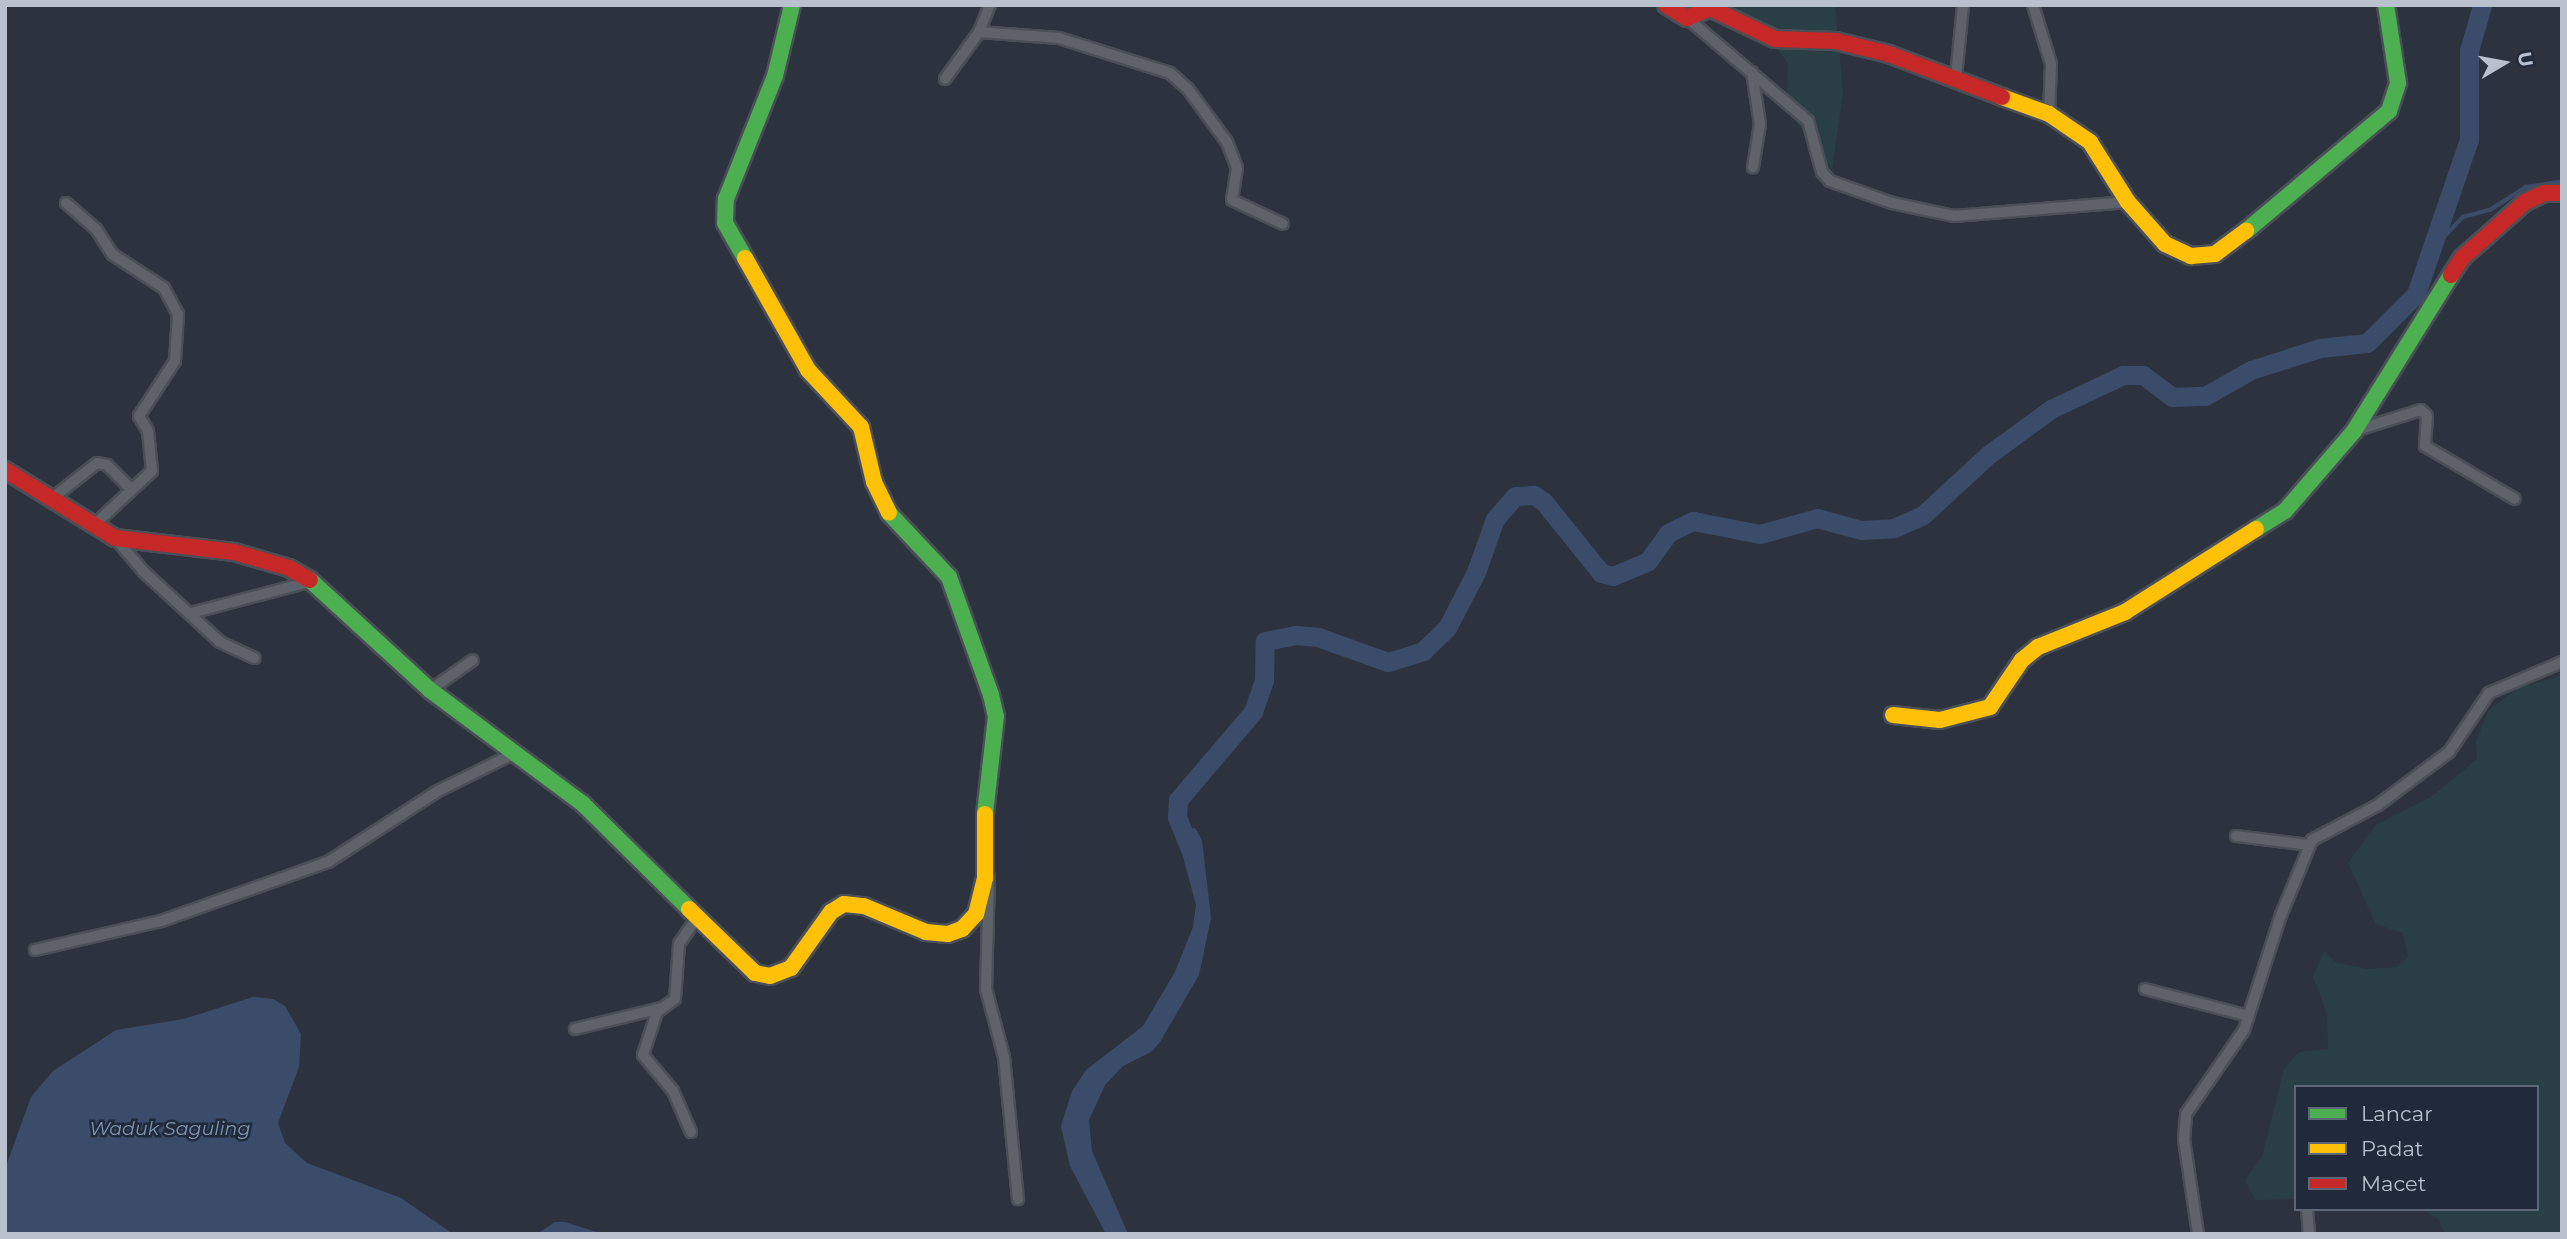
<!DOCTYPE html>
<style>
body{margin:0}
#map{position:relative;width:2567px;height:1239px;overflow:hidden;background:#2d333e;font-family:Montserrat,sans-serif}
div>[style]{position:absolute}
.green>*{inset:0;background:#2a3f45}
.water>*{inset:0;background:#3b4c6a}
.stream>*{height:3.5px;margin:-1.75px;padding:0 1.75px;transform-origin:1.75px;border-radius:1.75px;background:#3b4c6a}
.river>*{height:19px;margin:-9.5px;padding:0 9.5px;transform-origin:9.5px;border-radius:9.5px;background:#3b4c6a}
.roads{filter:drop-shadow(2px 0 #4a4f57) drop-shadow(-2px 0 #4a4f57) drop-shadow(0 2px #4a4f57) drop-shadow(0 -2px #4a4f57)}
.street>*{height:10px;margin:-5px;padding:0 5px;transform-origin:5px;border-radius:5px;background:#5e636b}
.fast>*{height:16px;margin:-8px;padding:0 8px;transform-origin:8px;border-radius:8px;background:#4caf50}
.slow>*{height:16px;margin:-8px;padding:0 8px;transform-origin:8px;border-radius:8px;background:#ffc107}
.jam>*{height:16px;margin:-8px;padding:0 8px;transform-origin:8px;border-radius:8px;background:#c62828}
span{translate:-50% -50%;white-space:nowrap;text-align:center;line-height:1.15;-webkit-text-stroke:5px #202a3a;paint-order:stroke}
.water-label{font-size:19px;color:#7f95b5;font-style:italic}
.frame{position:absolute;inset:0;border:7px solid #b9c0ce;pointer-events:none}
.legend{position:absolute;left:2294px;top:1085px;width:245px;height:126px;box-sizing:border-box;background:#202a3a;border:2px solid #5d6675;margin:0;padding:9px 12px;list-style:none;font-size:21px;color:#b9c0ce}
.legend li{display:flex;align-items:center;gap:14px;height:35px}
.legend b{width:35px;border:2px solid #5d6675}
.north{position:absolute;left:2469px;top:28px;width:70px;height:70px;-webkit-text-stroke:5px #202a3a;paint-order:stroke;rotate:80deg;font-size:19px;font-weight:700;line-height:28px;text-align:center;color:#b9c0ce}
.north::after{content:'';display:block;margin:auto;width:24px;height:32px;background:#b9c0ce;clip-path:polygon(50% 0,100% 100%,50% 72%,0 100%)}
</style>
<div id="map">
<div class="green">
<i style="clip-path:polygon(1707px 5px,1835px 5px,1843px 93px,1832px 170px,1787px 109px,1788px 64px,1766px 32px)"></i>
<i style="clip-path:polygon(2562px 676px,2562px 1234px,2445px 1234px,2438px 1219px,2422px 1209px,2537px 1209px,2537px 1087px,2296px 1087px,2296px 1199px,2255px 1200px,2245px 1180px,2262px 1157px,2284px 1069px,2299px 1052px,2328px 1049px,2327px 1013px,2313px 977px,2324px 951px,2337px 963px,2367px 969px,2397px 967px,2408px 957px,2403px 933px,2376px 924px,2348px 863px,2376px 825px,2431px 797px,2477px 759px,2476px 741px,2489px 710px,2520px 687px)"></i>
</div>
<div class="water">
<i style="clip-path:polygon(1195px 828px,1202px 840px,1211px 918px,1199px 975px,1160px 1042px,1151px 1052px,1123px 1066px,1105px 1085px,1089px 1120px,1092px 1151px,1128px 1234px,1106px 1234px,1070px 1166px,1061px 1126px,1072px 1091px,1086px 1070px,1143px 1026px,1175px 972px,1193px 927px,1196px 905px,1178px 838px,1181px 831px)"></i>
<i style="clip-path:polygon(253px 997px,273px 999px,285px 1006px,301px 1034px,299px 1067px,278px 1123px,285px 1143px,307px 1163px,401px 1198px,453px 1234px,5px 1234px,5px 1169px,31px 1097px,53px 1071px,116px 1030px,184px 1019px)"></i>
<i style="clip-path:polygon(555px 1222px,565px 1222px,603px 1234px,537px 1234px)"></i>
</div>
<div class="stream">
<i style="left:2430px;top:252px;width:48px;rotate:-46.7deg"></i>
<i style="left:2463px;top:217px;width:28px;rotate:-15deg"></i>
<i style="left:2490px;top:210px;width:43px;rotate:-32.6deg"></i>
<i style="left:2526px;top:187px;width:36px;rotate:-9deg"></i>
</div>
<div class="river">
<i style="left:1192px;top:854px;width:40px;rotate:-112deg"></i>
<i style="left:1177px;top:817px;width:17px;rotate:-87deg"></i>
<i style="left:1178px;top:800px;width:116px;rotate:-49.6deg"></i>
<i style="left:1253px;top:712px;width:34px;rotate:-71deg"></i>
<i style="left:1264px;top:680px;width:39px;rotate:-89deg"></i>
<i style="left:1265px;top:641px;width:31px;rotate:-11deg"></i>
<i style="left:1295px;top:635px;width:23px;rotate:5deg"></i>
<i style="left:1318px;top:637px;width:74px;rotate:19.7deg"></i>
<i style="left:1388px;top:662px;width:37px;rotate:-17deg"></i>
<i style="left:1423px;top:651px;width:33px;rotate:-44deg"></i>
<i style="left:1447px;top:628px;width:63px;rotate:-62.6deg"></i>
<i style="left:1476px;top:572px;width:56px;rotate:-70.3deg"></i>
<i style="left:1495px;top:519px;width:30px;rotate:-49deg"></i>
<i style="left:1515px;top:496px;width:19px;rotate:-3deg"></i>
<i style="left:1534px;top:495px;width:12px;rotate:35deg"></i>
<i style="left:1544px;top:502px;width:91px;rotate:51.2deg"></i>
<i style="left:1601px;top:573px;width:12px;rotate:14deg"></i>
<i style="left:1613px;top:576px;width:38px;rotate:-23deg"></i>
<i style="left:1648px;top:561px;width:34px;rotate:-54deg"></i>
<i style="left:1668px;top:533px;width:28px;rotate:-26deg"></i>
<i style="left:1693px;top:521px;width:68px;rotate:11deg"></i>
<i style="left:1760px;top:534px;width:59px;rotate:-15.7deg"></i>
<i style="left:1817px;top:518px;width:46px;rotate:15.3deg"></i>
<i style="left:1861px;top:530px;width:33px;rotate:-3deg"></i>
<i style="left:1894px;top:528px;width:32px;rotate:-24deg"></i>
<i style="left:1923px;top:515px;width:88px;rotate:-42.7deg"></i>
<i style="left:1988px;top:455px;width:78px;rotate:-36.1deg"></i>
<i style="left:2051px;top:409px;width:80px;rotate:-25.3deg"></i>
<i style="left:2123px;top:375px;width:20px"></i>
<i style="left:2143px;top:375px;width:36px;rotate:37deg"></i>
<i style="left:2172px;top:397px;width:33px;rotate:-2deg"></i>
<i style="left:2205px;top:396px;width:53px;rotate:-29.5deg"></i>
<i style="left:2251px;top:370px;width:72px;rotate:-17.7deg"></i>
<i style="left:2320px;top:348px;width:47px;rotate:-6.1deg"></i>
<i style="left:2367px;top:343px;width:69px;rotate:-45deg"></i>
<i style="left:2416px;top:294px;width:164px;rotate:-71.1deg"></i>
<i style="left:2469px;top:139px;width:88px;rotate:-90deg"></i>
<i style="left:2469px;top:51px;width:48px;rotate:-74.2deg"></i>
</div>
<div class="roads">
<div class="street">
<i style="left:2033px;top:5px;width:62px;rotate:73deg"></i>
<i style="left:2051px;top:64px;width:50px;rotate:92.3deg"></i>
<i style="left:1687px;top:18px;width:159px;rotate:40.4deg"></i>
<i style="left:1808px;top:121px;width:53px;rotate:74.6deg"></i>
<i style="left:1822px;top:172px;width:12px;rotate:48deg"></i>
<i style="left:1830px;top:181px;width:66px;rotate:19.5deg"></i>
<i style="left:1892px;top:203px;width:63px;rotate:11.8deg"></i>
<i style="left:1954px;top:216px;width:175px;rotate:-4.6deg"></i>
<i style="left:979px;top:32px;width:80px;rotate:4.3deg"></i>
<i style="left:1059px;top:38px;width:116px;rotate:17.5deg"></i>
<i style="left:1170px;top:73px;width:24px;rotate:42deg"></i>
<i style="left:1188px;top:89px;width:66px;rotate:53.7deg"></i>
<i style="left:1227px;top:142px;width:28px;rotate:69deg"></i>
<i style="left:1237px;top:168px;width:32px;rotate:99deg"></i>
<i style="left:1232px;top:200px;width:56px;rotate:25.2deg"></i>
<i style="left:1752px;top:72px;width:53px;rotate:81.3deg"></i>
<i style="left:1760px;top:124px;width:44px;rotate:99.2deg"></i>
<i style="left:1956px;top:77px;width:72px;rotate:-84.4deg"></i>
<i style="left:945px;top:79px;width:58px;rotate:-54.1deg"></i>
<i style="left:979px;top:32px;width:29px;rotate:-68deg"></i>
<i style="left:66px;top:203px;width:40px;rotate:41deg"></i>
<i style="left:96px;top:229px;width:30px;rotate:57deg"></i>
<i style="left:112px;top:254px;width:62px;rotate:33.2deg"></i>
<i style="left:164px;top:288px;width:30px;rotate:62deg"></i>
<i style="left:178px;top:314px;width:47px;rotate:93.7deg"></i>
<i style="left:175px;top:361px;width:66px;rotate:123.2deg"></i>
<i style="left:139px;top:416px;width:17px;rotate:59deg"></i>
<i style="left:148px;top:431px;width:40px;rotate:84.3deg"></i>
<i style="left:152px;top:471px;width:82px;rotate:137deg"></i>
<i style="left:2354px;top:431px;width:70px;rotate:-17.4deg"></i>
<i style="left:2421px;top:410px;width:8px;rotate:45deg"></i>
<i style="left:2427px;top:416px;width:30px;rotate:94deg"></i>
<i style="left:2425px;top:446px;width:104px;rotate:30.5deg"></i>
<i style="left:50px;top:500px;width:60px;rotate:-38.2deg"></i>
<i style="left:97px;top:463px;width:10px;rotate:11deg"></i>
<i style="left:107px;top:465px;width:35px;rotate:45deg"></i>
<i style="left:115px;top:538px;width:45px;rotate:49.5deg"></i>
<i style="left:144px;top:572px;width:103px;rotate:42.6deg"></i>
<i style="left:220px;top:642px;width:38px;rotate:25deg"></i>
<i style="left:191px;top:613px;width:126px;rotate:-14.7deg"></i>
<i style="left:430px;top:690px;width:52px;rotate:-34.9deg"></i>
<i style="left:2236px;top:836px;width:74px;rotate:7deg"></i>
<i style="left:989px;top:876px;width:113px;rotate:91.5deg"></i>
<i style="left:986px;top:989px;width:70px;rotate:75.2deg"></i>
<i style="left:1004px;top:1057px;width:143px;rotate:84.4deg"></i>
<i style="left:35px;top:950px;width:129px;rotate:-13deg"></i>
<i style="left:161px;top:921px;width:177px;rotate:-19.5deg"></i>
<i style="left:328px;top:862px;width:129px;rotate:-32.9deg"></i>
<i style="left:436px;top:792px;width:90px;rotate:-26.3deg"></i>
<i style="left:2145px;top:989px;width:107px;rotate:14.6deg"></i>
<i style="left:575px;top:1029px;width:89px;rotate:-13.7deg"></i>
<i style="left:691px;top:1132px;width:45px;rotate:-113.7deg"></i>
<i style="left:673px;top:1091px;width:47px;rotate:-129.8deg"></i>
<i style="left:643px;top:1055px;width:45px;rotate:-72deg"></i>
<i style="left:657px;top:1012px;width:22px;rotate:-36deg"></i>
<i style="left:675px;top:999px;width:55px;rotate:-85.8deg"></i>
<i style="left:679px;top:944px;width:30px;rotate:-56deg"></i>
<i style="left:2307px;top:1210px;width:24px;rotate:85deg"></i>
<i style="left:2198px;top:1234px;width:96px;rotate:-98.4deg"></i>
<i style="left:2184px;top:1139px;width:25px;rotate:-85deg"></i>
<i style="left:2186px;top:1114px;width:102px;rotate:-55.4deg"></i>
<i style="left:2244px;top:1030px;width:121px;rotate:-72.2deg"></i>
<i style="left:2281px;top:915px;width:81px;rotate:-67.5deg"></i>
<i style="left:2312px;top:840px;width:75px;rotate:-27.9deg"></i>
<i style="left:2378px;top:805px;width:89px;rotate:-36.7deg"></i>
<i style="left:2449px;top:752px;width:71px;rotate:-55.9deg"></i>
<i style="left:2489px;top:693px;width:79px;rotate:-23deg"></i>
</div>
<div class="fast">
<i style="left:2246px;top:231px;width:187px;rotate:-40deg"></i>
<i style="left:2389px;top:111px;width:29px;rotate:-72deg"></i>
<i style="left:2398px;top:83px;width:79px;rotate:-98.7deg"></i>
<i style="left:745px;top:258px;width:40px;rotate:-119.7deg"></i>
<i style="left:725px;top:223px;width:24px;rotate:-88deg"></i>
<i style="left:726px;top:199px;width:132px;rotate:-68.3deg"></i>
<i style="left:775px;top:76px;width:73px;rotate:-76.5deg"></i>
<i style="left:889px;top:513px;width:88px;rotate:46.8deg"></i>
<i style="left:949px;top:577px;width:125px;rotate:70.4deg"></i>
<i style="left:991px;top:695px;width:22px;rotate:77deg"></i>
<i style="left:996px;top:716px;width:99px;rotate:96.4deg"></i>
<i style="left:2256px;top:529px;width:34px;rotate:-32deg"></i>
<i style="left:2285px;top:511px;width:106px;rotate:-49.2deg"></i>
<i style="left:2354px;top:431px;width:184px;rotate:-58.1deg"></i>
<i style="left:310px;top:580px;width:163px;rotate:42.5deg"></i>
<i style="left:430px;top:690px;width:191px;rotate:36.7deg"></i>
<i style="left:583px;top:804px;width:149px;rotate:44.7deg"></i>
</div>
<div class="slow">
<i style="left:2002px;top:97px;width:50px;rotate:19.9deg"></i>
<i style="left:2049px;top:114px;width:50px;rotate:34.3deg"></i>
<i style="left:2090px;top:142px;width:71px;rotate:57.7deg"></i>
<i style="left:2128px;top:202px;width:56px;rotate:48.6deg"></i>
<i style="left:2165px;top:244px;width:29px;rotate:25deg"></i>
<i style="left:2191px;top:256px;width:24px;rotate:-5deg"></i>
<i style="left:2215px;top:254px;width:39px;rotate:-37deg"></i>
<i style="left:745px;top:258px;width:129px;rotate:60.6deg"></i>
<i style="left:808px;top:370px;width:78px;rotate:47.1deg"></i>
<i style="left:861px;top:427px;width:57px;rotate:76.7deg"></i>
<i style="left:874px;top:482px;width:34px;rotate:64deg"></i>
<i style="left:1893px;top:715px;width:47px;rotate:6.1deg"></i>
<i style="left:1940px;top:720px;width:52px;rotate:-14.6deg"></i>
<i style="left:1990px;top:707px;width:57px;rotate:-55.8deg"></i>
<i style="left:2022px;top:660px;width:21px;rotate:-39deg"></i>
<i style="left:2038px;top:647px;width:94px;rotate:-21.9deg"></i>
<i style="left:2125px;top:612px;width:155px;rotate:-32.4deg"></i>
<i style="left:689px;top:909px;width:92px;rotate:44.1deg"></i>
<i style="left:755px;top:973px;width:15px;rotate:11deg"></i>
<i style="left:770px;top:976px;width:22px;rotate:-21deg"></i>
<i style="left:791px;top:968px;width:69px;rotate:-54.5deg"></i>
<i style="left:831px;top:912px;width:15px;rotate:-32deg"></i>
<i style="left:844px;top:904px;width:20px;rotate:6deg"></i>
<i style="left:864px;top:906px;width:67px;rotate:22.8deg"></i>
<i style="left:926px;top:932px;width:22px;rotate:5deg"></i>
<i style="left:948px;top:934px;width:15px;rotate:-20deg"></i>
<i style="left:962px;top:929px;width:21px;rotate:-47deg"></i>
<i style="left:976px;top:914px;width:37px;rotate:-76deg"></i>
<i style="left:985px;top:878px;width:64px;rotate:-90deg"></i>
</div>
<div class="jam">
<i style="left:1666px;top:5px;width:25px;rotate:32deg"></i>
<i style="left:1687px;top:18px;width:25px;rotate:-23deg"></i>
<i style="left:1710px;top:8px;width:72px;rotate:25.5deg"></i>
<i style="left:1775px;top:39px;width:61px;rotate:1.9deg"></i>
<i style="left:1836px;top:41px;width:55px;rotate:13.8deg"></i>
<i style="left:1889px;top:54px;width:121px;rotate:20.8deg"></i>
<i style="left:2451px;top:275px;width:20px;rotate:-57deg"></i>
<i style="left:2462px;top:258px;width:84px;rotate:-41.6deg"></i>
<i style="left:2525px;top:202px;width:21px;rotate:-25deg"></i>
<i style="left:2544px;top:193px;width:18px"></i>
<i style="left:5px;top:470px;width:129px;rotate:31.7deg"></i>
<i style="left:115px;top:538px;width:120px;rotate:6.7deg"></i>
<i style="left:234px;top:552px;width:57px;rotate:16.2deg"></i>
<i style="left:289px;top:568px;width:24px;rotate:30deg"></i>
</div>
</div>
<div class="water-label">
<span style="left:170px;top:1129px">Waduk Saguling</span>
</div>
<div class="frame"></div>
<ul class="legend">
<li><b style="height:9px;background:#4caf50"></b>Lancar</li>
<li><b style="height:9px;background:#ffc107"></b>Padat</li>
<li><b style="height:9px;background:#c62828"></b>Macet</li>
</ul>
<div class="north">U</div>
</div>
